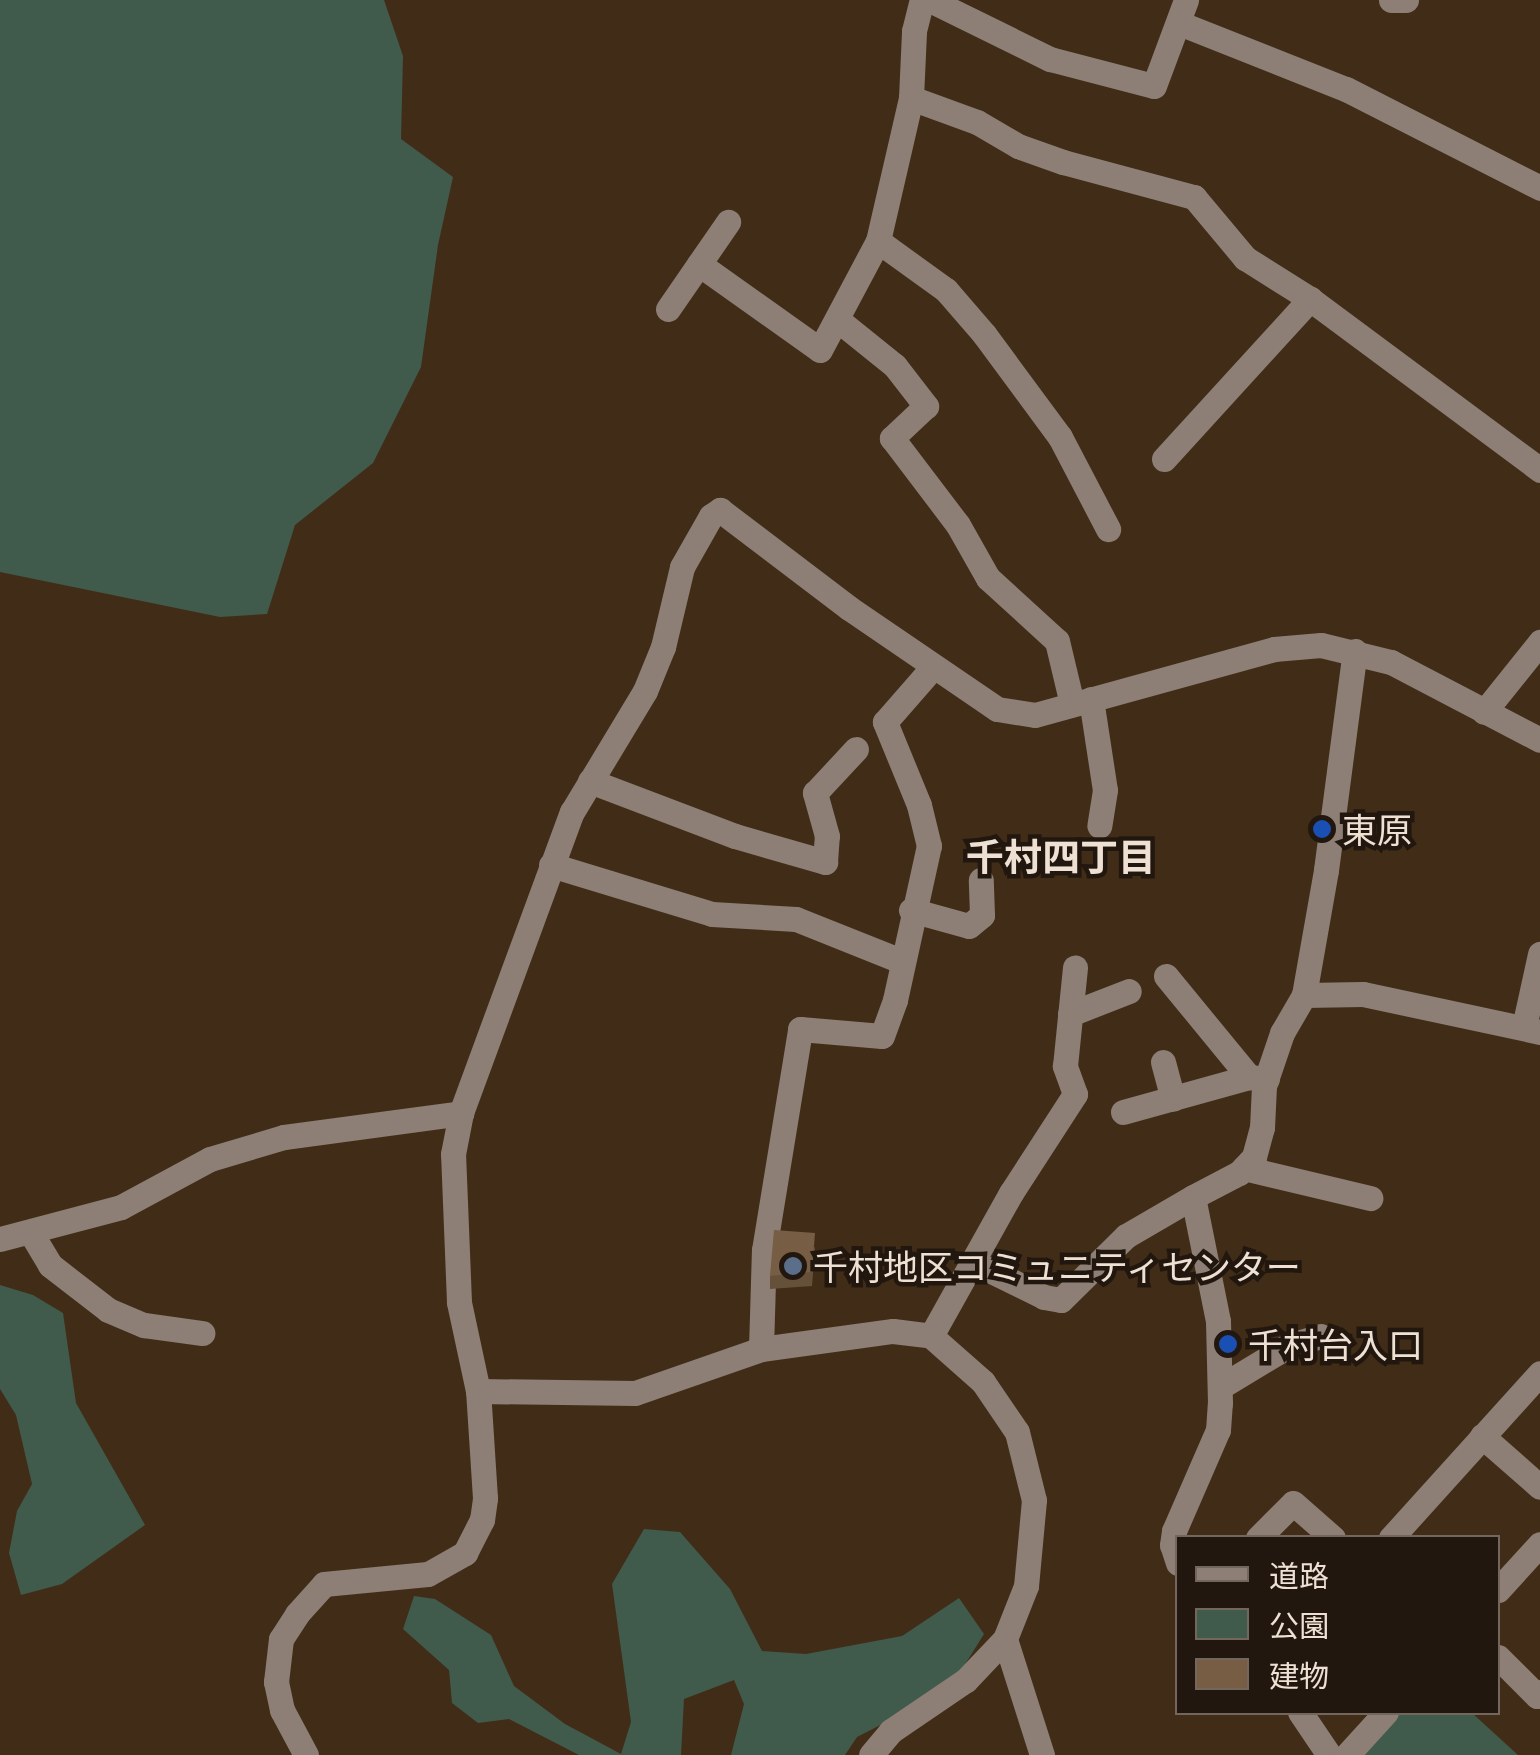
<!DOCTYPE html>
<meta charset="utf-8">
<style>
body{margin:0}
#map{position:relative;width:1540px;height:1755px;overflow:hidden;background:#412d17;font-family:Commissioner,"Noto Sans JP",sans-serif}
div>[style]{position:absolute}
.green>*{inset:0;background:#405a4b}
.minor>*{height:25px;margin:-12.5px;padding:0 12.5px;transform-origin:12.5px;border-radius:12.5px;background:#8d7f75}
.wall>*{inset:0;background:#65503a}
.building>*{inset:0;background:#765d43}
.dots>*{width:28px;height:28px;translate:-50% -50%;box-sizing:border-box;border:5px solid #21170e;border-radius:50%}
span{translate:-50% -50%;white-space:nowrap;text-align:center;line-height:1.15;-webkit-text-stroke:9px #21170e;paint-order:stroke}
.poi-label{font-size:35px;color:#eee0d3}
.left{translate:0 -50%;text-align:left}
.neighbourhood-label{font-size:38px;color:#eee0d3;font-weight:700}
.legend{position:absolute;left:1175px;top:1535px;width:325px;height:180px;box-sizing:border-box;background:#21170e;border:2px solid #73675d;margin:0;padding:12px 18px;list-style:none;font-size:30px;color:#eee0d3}
.legend li{display:flex;align-items:center;gap:20px;height:50px}
.legend b{width:50px;border:2px solid #73675d}
</style>
<div id="map">
<div class="green">
<i style="clip-path:polygon(0 0,384px 0,403px 56px,401px 139px,453px 177px,438px 245px,421px 367px,373px 463px,295px 525px,267px 614px,220px 617px,0 572px)"></i>
<i style="clip-path:polygon(0 1285px,33px 1295px,63px 1313px,76px 1403px,145px 1525px,62px 1584px,21px 1595px,9px 1553px,17px 1511px,32px 1484px,16px 1415px,0 1389px)"></i>
<i style="clip-path:polygon(644px 1529px,680px 1532px,730px 1589px,762px 1651px,806px 1654px,902px 1636px,959px 1598px,984px 1634px,949px 1690px,857px 1737px,845px 1755px,731px 1755px,744px 1704px,734px 1680px,684px 1699px,681px 1755px,579px 1755px,509px 1719px,478px 1723px,452px 1703px,449px 1670px,403px 1629px,414px 1596px,435px 1599px,491px 1635px,514px 1686px,565px 1724px,621px 1754px,631px 1722px,612px 1584px)"></i>
<i style="clip-path:polygon(1397px 1712px,1472px 1713px,1518px 1755px,1357px 1755px)"></i>
</div>
<div class="minor">
<i style="left:930px;top:0;width:134px;rotate:26.2deg"></i>
<i style="left:1050px;top:59px;width:107px;rotate:14.6deg"></i>
<i style="left:1154px;top:86px;width:92px;rotate:-69.6deg"></i>
<i style="left:1391px;top:0;width:15px"></i>
<i style="left:1179px;top:23px;width:180px;rotate:21.6deg"></i>
<i style="left:1346px;top:89px;width:218px;rotate:27deg"></i>
<i style="left:911px;top:98px;width:70px;rotate:20deg"></i>
<i style="left:977px;top:122px;width:48px;rotate:30.3deg"></i>
<i style="left:1018px;top:146px;width:48px;rotate:19.6deg"></i>
<i style="left:1063px;top:162px;width:136px;rotate:15deg"></i>
<i style="left:1194px;top:197px;width:80px;rotate:50.1deg"></i>
<i style="left:1245px;top:258px;width:77px;rotate:32.2deg"></i>
<i style="left:1310px;top:299px;width:287px;rotate:36.6deg"></i>
<i style="left:878px;top:241px;width:84px;rotate:35.8deg"></i>
<i style="left:946px;top:290px;width:58px;rotate:49.2deg"></i>
<i style="left:984px;top:334px;width:128px;rotate:53.6deg"></i>
<i style="left:1060px;top:437px;width:104px;rotate:62.4deg"></i>
<i style="left:699px;top:264px;width:148px;rotate:35.4deg"></i>
<i style="left:820px;top:350px;width:123px;rotate:-62deg"></i>
<i style="left:878px;top:241px;width:147px;rotate:-77deg"></i>
<i style="left:911px;top:98px;width:67px;rotate:-87.4deg"></i>
<i style="left:914px;top:31px;width:32px;rotate:-76deg"></i>
<i style="left:668px;top:309px;width:106px;rotate:-55.4deg"></i>
<i style="left:838px;top:320px;width:73px;rotate:38.9deg"></i>
<i style="left:895px;top:366px;width:51px;rotate:52.2deg"></i>
<i style="left:926px;top:406px;width:47px;rotate:136.7deg"></i>
<i style="left:892px;top:438px;width:109px;rotate:52.8deg"></i>
<i style="left:958px;top:525px;width:61px;rotate:60.5deg"></i>
<i style="left:988px;top:578px;width:93px;rotate:42.4deg"></i>
<i style="left:1057px;top:641px;width:65px;rotate:76.6deg"></i>
<i style="left:1164px;top:459px;width:217px;rotate:-47.6deg"></i>
<i style="left:1091px;top:699px;width:92px;rotate:81.3deg"></i>
<i style="left:1105px;top:790px;width:36px;rotate:99deg"></i>
<i style="left:1484px;top:712px;width:90px;rotate:-51.3deg"></i>
<i style="left:590px;top:781px;width:155px;rotate:20.8deg"></i>
<i style="left:735px;top:836px;width:94px;rotate:16.1deg"></i>
<i style="left:825px;top:862px;width:26px;rotate:-86deg"></i>
<i style="left:827px;top:836px;width:45px;rotate:-105.6deg"></i>
<i style="left:815px;top:793px;width:60px;rotate:-47deg"></i>
<i style="left:551px;top:865px;width:168px;rotate:16.9deg"></i>
<i style="left:712px;top:914px;width:84px;rotate:3.4deg"></i>
<i style="left:796px;top:919px;width:113px;rotate:21.8deg"></i>
<i style="left:911px;top:910px;width:60px;rotate:15.4deg"></i>
<i style="left:969px;top:926px;width:17px;rotate:-40deg"></i>
<i style="left:982px;top:915px;width:35px;rotate:-92deg"></i>
<i style="left:1166px;top:976px;width:131px;rotate:50.6deg"></i>
<i style="left:1304px;top:995px;width:59px;rotate:-1deg"></i>
<i style="left:1363px;top:994px;width:181px;rotate:12.1deg"></i>
<i style="left:1070px;top:1014px;width:63px;rotate:-21.3deg"></i>
<i style="left:1524px;top:1027px;width:75px;rotate:-77.6deg"></i>
<i style="left:1163px;top:1062px;width:38px;rotate:75deg"></i>
<i style="left:1123px;top:1112px;width:131px;rotate:-15.5deg"></i>
<i style="left:1249px;top:1077px;width:18px;rotate:6deg"></i>
<i style="left:1244px;top:1168px;width:130px;rotate:13.4deg"></i>
<i style="left:31px;top:1233px;width:37px;rotate:59deg"></i>
<i style="left:50px;top:1265px;width:73px;rotate:37.8deg"></i>
<i style="left:108px;top:1310px;width:39px;rotate:23deg"></i>
<i style="left:144px;top:1325px;width:59px;rotate:7.9deg"></i>
<i style="left:0;top:1239px;width:125px;rotate:-14.8deg"></i>
<i style="left:121px;top:1207px;width:101px;rotate:-28.3deg"></i>
<i style="left:210px;top:1159px;width:77px;rotate:-16.6deg"></i>
<i style="left:284px;top:1137px;width:179px;rotate:-7.7deg"></i>
<i style="left:973px;top:1262px;width:79px;rotate:26.2deg"></i>
<i style="left:1044px;top:1297px;width:17px;rotate:10deg"></i>
<i style="left:1061px;top:1300px;width:91px;rotate:-44.6deg"></i>
<i style="left:1126px;top:1236px;width:78px;rotate:-30.2deg"></i>
<i style="left:931px;top:1336px;width:164px;rotate:-60.8deg"></i>
<i style="left:1011px;top:1193px;width:118px;rotate:-57.1deg"></i>
<i style="left:1075px;top:1094px;width:30px;rotate:-110deg"></i>
<i style="left:1065px;top:1066px;width:99px;rotate:-84.2deg"></i>
<i style="left:761px;top:1349px;width:99px;rotate:-88.3deg"></i>
<i style="left:764px;top:1250px;width:224px;rotate:-80.7deg"></i>
<i style="left:800px;top:1029px;width:82px;rotate:4.9deg"></i>
<i style="left:882px;top:1036px;width:38px;rotate:-70deg"></i>
<i style="left:895px;top:1000px;width:158px;rotate:-77.6deg"></i>
<i style="left:929px;top:846px;width:42px;rotate:-103.7deg"></i>
<i style="left:919px;top:805px;width:90px;rotate:-112.3deg"></i>
<i style="left:885px;top:722px;width:73px;rotate:-48.9deg"></i>
<i style="left:1220px;top:1387px;width:79px;rotate:-31.1deg"></i>
<i style="left:1288px;top:1346px;width:34px;rotate:-17deg"></i>
<i style="left:478px;top:1391px;width:157px;rotate:0.7deg"></i>
<i style="left:635px;top:1393px;width:133px;rotate:-19.2deg"></i>
<i style="left:761px;top:1349px;width:133px;rotate:-7.8deg"></i>
<i style="left:893px;top:1331px;width:38px;rotate:7deg"></i>
<i style="left:931px;top:1336px;width:69px;rotate:41.5deg"></i>
<i style="left:983px;top:1382px;width:60px;rotate:55.8deg"></i>
<i style="left:1017px;top:1432px;width:70px;rotate:76deg"></i>
<i style="left:1034px;top:1500px;width:86px;rotate:95.3deg"></i>
<i style="left:1026px;top:1586px;width:57px;rotate:111.6deg"></i>
<i style="left:1005px;top:1639px;width:57px;rotate:133.6deg"></i>
<i style="left:966px;top:1680px;width:91px;rotate:145.8deg"></i>
<i style="left:891px;top:1731px;width:31px;rotate:130deg"></i>
<i style="left:1482px;top:1436px;width:77px;rotate:41.3deg"></i>
<i style="left:1258px;top:1538px;width:49px;rotate:-45deg"></i>
<i style="left:1293px;top:1503px;width:53px;rotate:41.2deg"></i>
<i style="left:1391px;top:1538px;width:222px;rotate:-47.9deg"></i>
<i style="left:1178px;top:1563px;width:19px;rotate:-108deg"></i>
<i style="left:1172px;top:1545px;width:14px;rotate:-82deg"></i>
<i style="left:1174px;top:1531px;width:110px;rotate:-66.5deg"></i>
<i style="left:1218px;top:1430px;width:27px;rotate:-86deg"></i>
<i style="left:1220px;top:1403px;width:82px;rotate:-91.4deg"></i>
<i style="left:1218px;top:1321px;width:126px;rotate:-101.4deg"></i>
<i style="left:1193px;top:1197px;width:52px;rotate:-27.6deg"></i>
<i style="left:1239px;top:1173px;width:22px;rotate:-47deg"></i>
<i style="left:1254px;top:1157px;width:30px;rotate:-75deg"></i>
<i style="left:1262px;top:1128px;width:42px;rotate:-87.3deg"></i>
<i style="left:1264px;top:1086px;width:56px;rotate:-71.2deg"></i>
<i style="left:1282px;top:1033px;width:44px;rotate:-59.9deg"></i>
<i style="left:1304px;top:995px;width:127px;rotate:-80deg"></i>
<i style="left:1326px;top:870px;width:221px;rotate:-82.5deg"></i>
<i style="left:1498px;top:1590px;width:62px;rotate:-47.6deg"></i>
<i style="left:1005px;top:1639px;width:122px;rotate:72.3deg"></i>
<i style="left:1498px;top:1657px;width:55px;rotate:45deg"></i>
<i style="left:1537px;top:1696px;width:5px;rotate:-53deg"></i>
<i style="left:1300px;top:1712px;width:52px;rotate:56deg"></i>
<i style="left:306px;top:1755px;width:51px;rotate:-118.1deg"></i>
<i style="left:282px;top:1710px;width:29px;rotate:-102deg"></i>
<i style="left:276px;top:1682px;width:43px;rotate:-83.4deg"></i>
<i style="left:281px;top:1639px;width:30px;rotate:-57deg"></i>
<i style="left:297px;top:1614px;width:40px;rotate:-48deg"></i>
<i style="left:324px;top:1584px;width:104px;rotate:-5.5deg"></i>
<i style="left:428px;top:1574px;width:43px;rotate:-29.6deg"></i>
<i style="left:465px;top:1553px;width:37px;rotate:-63deg"></i>
<i style="left:482px;top:1520px;width:22px;rotate:-82deg"></i>
<i style="left:485px;top:1498px;width:107px;rotate:-93.7deg"></i>
<i style="left:478px;top:1391px;width:91px;rotate:-102.1deg"></i>
<i style="left:459px;top:1302px;width:148px;rotate:-92.3deg"></i>
<i style="left:453px;top:1154px;width:42px;rotate:-79deg"></i>
<i style="left:461px;top:1113px;width:321px;rotate:-69.8deg"></i>
<i style="left:572px;top:812px;width:141px;rotate:-58.9deg"></i>
<i style="left:645px;top:691px;width:48px;rotate:-67.8deg"></i>
<i style="left:663px;top:647px;width:82px;rotate:-76.6deg"></i>
<i style="left:682px;top:567px;width:59px;rotate:-60.4deg"></i>
<i style="left:711px;top:516px;width:11px;rotate:-34deg"></i>
<i style="left:720px;top:510px;width:162px;rotate:37.2deg"></i>
<i style="left:849px;top:608px;width:179px;rotate:34.3deg"></i>
<i style="left:997px;top:709px;width:38px;rotate:9deg"></i>
<i style="left:1035px;top:715px;width:248px;rotate:-15.4deg"></i>
<i style="left:1274px;top:649px;width:47px;rotate:-4.9deg"></i>
<i style="left:1321px;top:645px;width:72px;rotate:13.7deg"></i>
<i style="left:1391px;top:662px;width:168px;rotate:27.6deg"></i>
<i style="left:1347px;top:1755px;width:58px;rotate:-47.8deg"></i>
</div>
<div class="wall">
<i style="clip-path:polygon(815px 1247px,812px 1286px,770px 1289px,770px 1276px)"></i>
</div>
<div class="building">
<i style="clip-path:polygon(774px 1230px,815px 1233px,812px 1272px,770px 1276px)"></i>
</div>
<div class="dots">
<i style="left:1322px;top:829px;background:#1a4fb4"></i>
<i style="left:793px;top:1266px;background:#5c6f8a"></i>
<i style="left:1228px;top:1344px;background:#1a4fb4"></i>
</div>
<div class="poi-label">
<span class="left" style="left:1342px;top:829px">東原</span>
<span class="left" style="left:813px;top:1266px">千村地区コミュニティセンター</span>
<span class="left" style="left:1248px;top:1344px">千村台入口</span>
</div>
<div class="neighbourhood-label">
<span style="left:1061px;top:856px">千村四丁目</span>
</div>
<ul class="legend">
<li><b style="height:12px;background:#8d7f75"></b>道路</li>
<li><b style="height:28px;background:#405a4b"></b>公園</li>
<li><b style="height:28px;background:#765d43"></b>建物</li>
</ul>
</div>
